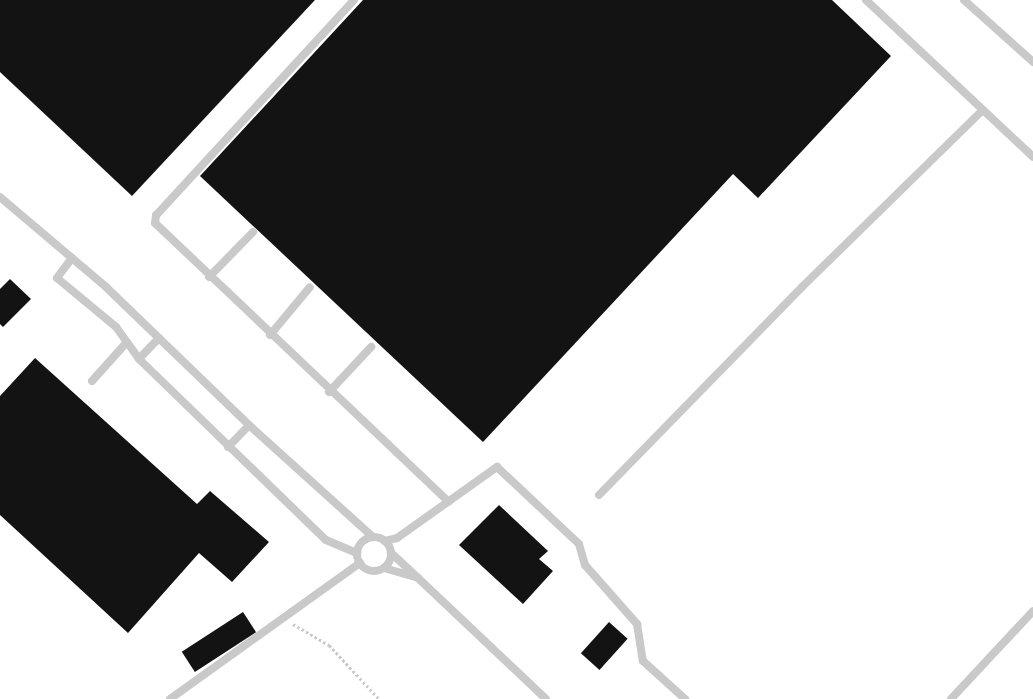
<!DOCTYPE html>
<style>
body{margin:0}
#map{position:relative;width:1033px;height:699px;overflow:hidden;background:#fff;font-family:"Golos Text",sans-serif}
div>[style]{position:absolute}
.building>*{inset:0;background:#131313;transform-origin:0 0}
.path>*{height:3px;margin-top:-1.5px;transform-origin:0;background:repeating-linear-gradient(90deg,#c9c9c9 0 2.5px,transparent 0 5px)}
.lane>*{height:8px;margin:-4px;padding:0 4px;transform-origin:4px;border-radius:4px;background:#c9c9c9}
.lane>.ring{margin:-4px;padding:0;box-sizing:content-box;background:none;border:8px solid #c9c9c9;border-radius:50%}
span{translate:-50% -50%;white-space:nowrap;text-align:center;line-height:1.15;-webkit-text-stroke:5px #fff;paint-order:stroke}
</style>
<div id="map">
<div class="building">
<i style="clip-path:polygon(0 0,315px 0,132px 196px,0 72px)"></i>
<i style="clip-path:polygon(363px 0,832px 0,891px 56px,758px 198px,733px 174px,483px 442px,200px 176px)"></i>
<i style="clip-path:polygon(10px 279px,31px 299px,3px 327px,0 324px,0 289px)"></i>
<i style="clip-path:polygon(35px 358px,197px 504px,210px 491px,269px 542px,232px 582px,199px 553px,128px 633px,0 515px,0 396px)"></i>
<i style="clip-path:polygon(499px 505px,548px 551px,539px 559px,553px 571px,523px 604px,459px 545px)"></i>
<i style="left:243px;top:612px;width:24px;height:73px;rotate:57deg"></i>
<i style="left:609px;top:622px;width:25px;height:42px;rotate:42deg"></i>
</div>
<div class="path">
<i style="left:293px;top:624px;width:42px;rotate:30.3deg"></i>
<i style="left:329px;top:645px;width:74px;rotate:47.2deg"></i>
</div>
<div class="lane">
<i style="left:354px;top:0;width:292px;rotate:132.6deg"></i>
<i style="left:156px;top:215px;width:8px;rotate:97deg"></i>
<i style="left:155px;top:223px;width:405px;rotate:43.5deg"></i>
<i style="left:866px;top:0;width:229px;rotate:43.2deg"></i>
<i style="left:964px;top:0;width:93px;rotate:41.9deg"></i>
<i style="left:0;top:197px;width:139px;rotate:40.3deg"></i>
<i style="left:106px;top:287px;width:199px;rotate:44deg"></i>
<i style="left:249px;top:425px;width:167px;rotate:42.1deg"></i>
<i style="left:72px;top:258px;width:25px;rotate:127deg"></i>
<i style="left:57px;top:278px;width:77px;rotate:39.7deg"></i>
<i style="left:116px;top:327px;width:39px;rotate:54deg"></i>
<i style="left:209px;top:277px;width:63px;rotate:-45.6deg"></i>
<i style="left:270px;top:335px;width:62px;rotate:-50.2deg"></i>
<i style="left:159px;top:338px;width:29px;rotate:134deg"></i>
<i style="left:139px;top:359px;width:260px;rotate:44.1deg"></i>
<i style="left:326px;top:540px;width:34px;rotate:23deg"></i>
<i style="left:92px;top:381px;width:52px;rotate:-48.1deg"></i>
<i style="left:329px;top:392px;width:62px;rotate:-47deg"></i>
<i style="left:228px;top:447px;width:30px;rotate:-46deg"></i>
<i style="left:599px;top:495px;width:291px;rotate:-45.7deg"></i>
<i style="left:802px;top:287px;width:253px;rotate:-44.4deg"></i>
<i class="ring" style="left:357px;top:537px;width:26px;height:26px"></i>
<i style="left:385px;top:541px;width:12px;rotate:-14deg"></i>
<i style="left:397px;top:538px;width:123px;rotate:-35.4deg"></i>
<i style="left:497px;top:467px;width:112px;rotate:43.2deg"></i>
<i style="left:579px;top:544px;width:22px;rotate:74deg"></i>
<i style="left:585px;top:565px;width:79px;rotate:48.6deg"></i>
<i style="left:637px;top:624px;width:37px;rotate:81deg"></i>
<i style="left:643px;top:661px;width:57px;rotate:42.1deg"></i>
<i style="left:384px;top:568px;width:35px;rotate:16deg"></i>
<i style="left:418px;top:578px;width:37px;rotate:-137deg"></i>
<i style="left:418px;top:578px;width:176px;rotate:43.4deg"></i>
<i style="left:170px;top:699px;width:234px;rotate:-35.6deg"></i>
<i style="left:951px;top:699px;width:120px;rotate:-47deg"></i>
</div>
</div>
